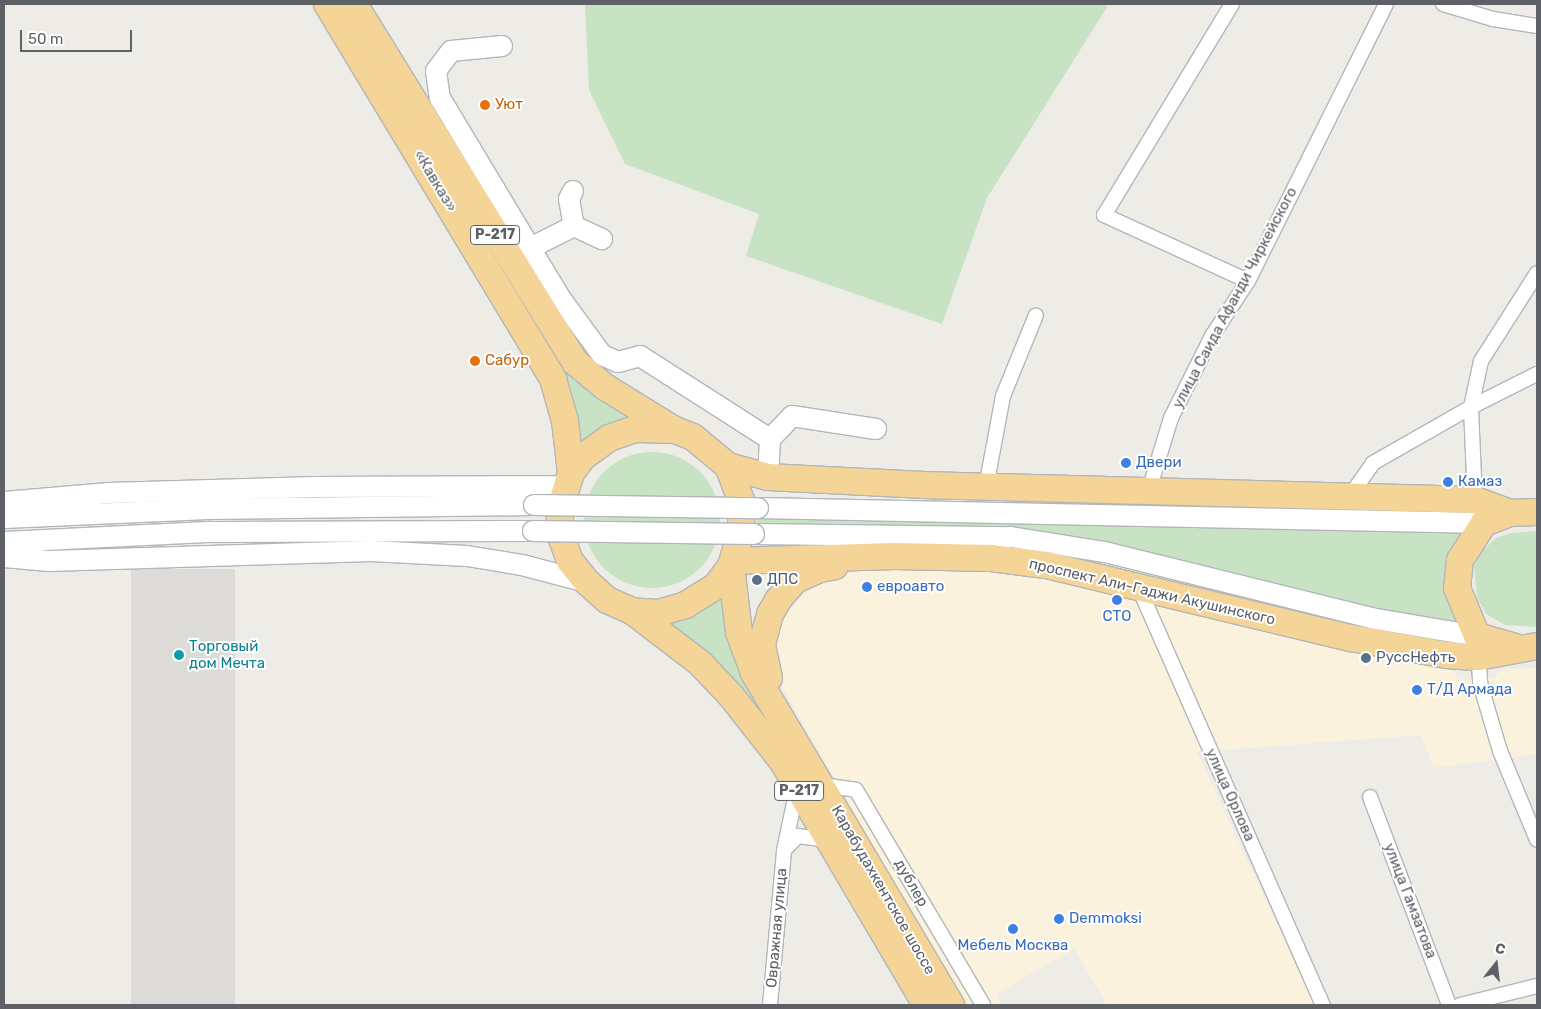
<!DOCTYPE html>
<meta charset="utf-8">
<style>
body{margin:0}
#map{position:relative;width:1541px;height:1009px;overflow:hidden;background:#eeece6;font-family:Rubik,sans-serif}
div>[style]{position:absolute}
.commercial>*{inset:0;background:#fbf2de}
.industrial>*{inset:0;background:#dddbd8;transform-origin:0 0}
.green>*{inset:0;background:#c7e3c4}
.round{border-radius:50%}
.roads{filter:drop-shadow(1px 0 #b3b6b9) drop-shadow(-1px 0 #b3b6b9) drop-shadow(0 1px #b3b6b9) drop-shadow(0 -1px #b3b6b9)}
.street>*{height:14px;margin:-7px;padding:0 7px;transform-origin:7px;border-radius:7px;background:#fff}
.secondary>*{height:20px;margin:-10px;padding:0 10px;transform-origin:10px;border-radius:10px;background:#fff}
.highway>*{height:26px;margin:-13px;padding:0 13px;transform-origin:13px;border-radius:13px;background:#f4d497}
.bridges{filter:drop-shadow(1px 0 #b2b5b9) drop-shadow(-1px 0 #b2b5b9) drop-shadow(0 1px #b2b5b9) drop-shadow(0 -1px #b2b5b9)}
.secondary-bridge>*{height:20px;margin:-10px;padding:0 10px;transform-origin:10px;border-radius:10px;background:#fff}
.dots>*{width:14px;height:14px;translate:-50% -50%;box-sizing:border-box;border:2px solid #fff;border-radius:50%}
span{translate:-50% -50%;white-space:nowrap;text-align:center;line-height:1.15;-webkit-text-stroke:4px #fff;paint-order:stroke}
.shield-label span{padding:1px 4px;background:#fff;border:1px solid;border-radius:4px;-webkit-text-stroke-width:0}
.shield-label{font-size:14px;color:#5d6165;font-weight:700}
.food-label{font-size:15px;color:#c56008}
.left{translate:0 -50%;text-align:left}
.street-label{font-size:15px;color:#5d6165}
.shop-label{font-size:15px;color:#366cbe}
.service-label{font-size:15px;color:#4e5e75}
.culture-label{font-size:15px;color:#0d838f}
.frame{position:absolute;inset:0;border:5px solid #5d6165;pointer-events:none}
.north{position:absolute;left:1471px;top:939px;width:50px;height:50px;-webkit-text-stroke:4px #fff;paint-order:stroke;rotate:16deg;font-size:14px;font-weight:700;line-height:20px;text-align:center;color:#5d6165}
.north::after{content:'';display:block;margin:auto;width:18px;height:22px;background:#5d6165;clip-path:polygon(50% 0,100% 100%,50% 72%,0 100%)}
.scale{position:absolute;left:20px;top:30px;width:112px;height:22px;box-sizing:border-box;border:2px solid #5d6165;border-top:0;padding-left:6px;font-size:15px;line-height:18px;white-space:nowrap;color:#5d6165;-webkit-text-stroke:4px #fff;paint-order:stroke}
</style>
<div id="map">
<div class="commercial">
<i style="clip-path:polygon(860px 568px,1017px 569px,1450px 665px,1459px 681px,1494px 678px,1502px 669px,1537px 668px,1537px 754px,1434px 768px,1421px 735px,1197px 752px,1314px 1005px,1107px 1005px,1074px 949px,996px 994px,1003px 1005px,964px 1005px,785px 692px,777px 668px,776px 645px,785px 614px,820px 580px)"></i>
</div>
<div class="industrial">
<i style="left:131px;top:569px;width:104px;height:436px"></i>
</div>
<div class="green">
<i style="clip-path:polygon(585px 4px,1109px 4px,987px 198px,942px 324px,746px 256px,759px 214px,625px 164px,589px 90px)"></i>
<i style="clip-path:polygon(530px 308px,636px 417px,593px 433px,578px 447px,524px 313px)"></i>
<i class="round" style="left:584px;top:452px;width:136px;height:136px"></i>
<i style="clip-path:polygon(757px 518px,991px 520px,1462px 534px,1460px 623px,1373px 610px,995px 527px,757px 523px)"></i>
<i style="clip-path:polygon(1537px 531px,1537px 627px,1505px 625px,1486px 614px,1477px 597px,1474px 567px,1480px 553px,1496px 538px,1511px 533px)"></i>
<i style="clip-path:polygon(727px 589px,792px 751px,662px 624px,709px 607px)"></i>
</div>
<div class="roads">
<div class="street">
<i style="left:1232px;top:4px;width:247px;rotate:121.2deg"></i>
<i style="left:1104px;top:215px;width:158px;rotate:24.6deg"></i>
<i style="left:1443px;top:4px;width:52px;rotate:16.7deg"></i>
<i style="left:1493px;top:19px;width:45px;rotate:9deg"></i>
<i style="left:986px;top:487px;width:93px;rotate:-79.4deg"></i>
<i style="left:1003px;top:396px;width:87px;rotate:-67.8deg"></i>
<i style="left:1149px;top:490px;width:75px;rotate:-73deg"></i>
<i style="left:1171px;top:418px;width:92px;rotate:-63.4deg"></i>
<i style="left:1212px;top:336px;width:66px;rotate:-56.8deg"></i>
<i style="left:1248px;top:281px;width:309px;rotate:-63.5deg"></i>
<i style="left:1350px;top:496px;width:40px;rotate:-55.1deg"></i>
<i style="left:1373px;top:463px;width:113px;rotate:-29.7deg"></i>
<i style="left:1471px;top:407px;width:74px;rotate:-26.6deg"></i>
<i style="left:1475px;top:500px;width:93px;rotate:-92.5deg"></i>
<i style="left:1471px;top:407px;width:47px;rotate:-77.7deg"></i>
<i style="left:1481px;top:361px;width:104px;rotate:-57.5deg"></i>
<i style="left:1138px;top:586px;width:458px;rotate:66.2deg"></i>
<i style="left:1478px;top:651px;width:32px;rotate:86deg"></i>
<i style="left:1480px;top:683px;width:71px;rotate:73.6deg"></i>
<i style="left:1500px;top:751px;width:96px;rotate:67.4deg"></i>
<i style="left:822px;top:785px;width:34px;rotate:8deg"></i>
<i style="left:856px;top:790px;width:250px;rotate:59.4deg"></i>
<i style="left:797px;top:789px;width:62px;rotate:102deg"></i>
<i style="left:784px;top:850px;width:20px;rotate:-45deg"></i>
<i style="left:798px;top:836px;width:30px;rotate:8deg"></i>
<i style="left:1370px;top:797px;width:222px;rotate:69.2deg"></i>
<i style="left:770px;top:1005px;width:156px;rotate:-84.8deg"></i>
<i style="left:1460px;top:1005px;width:79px;rotate:-13.9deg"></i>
</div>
<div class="secondary">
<i style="left:502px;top:46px;width:51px;rotate:174.4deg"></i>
<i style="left:451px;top:51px;width:25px;rotate:127deg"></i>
<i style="left:436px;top:71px;width:27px;rotate:82deg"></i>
<i style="left:440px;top:98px;width:175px;rotate:59deg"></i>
<i style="left:573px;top:191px;width:9px;rotate:117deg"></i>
<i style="left:569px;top:199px;width:27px;rotate:80deg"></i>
<i style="left:574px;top:226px;width:49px;rotate:153.4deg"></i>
<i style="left:530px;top:248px;width:60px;rotate:58.7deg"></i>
<i style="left:561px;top:299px;width:69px;rotate:53.8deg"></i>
<i style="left:602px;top:355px;width:17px;rotate:24deg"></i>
<i style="left:618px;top:362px;width:23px;rotate:-15deg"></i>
<i style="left:640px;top:356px;width:154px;rotate:32.6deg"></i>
<i style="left:770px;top:439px;width:38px;rotate:93deg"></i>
<i style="left:574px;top:226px;width:31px;rotate:25deg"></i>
<i style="left:770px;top:439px;width:32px;rotate:-46deg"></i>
<i style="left:792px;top:416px;width:85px;rotate:8.8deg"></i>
<i style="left:4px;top:502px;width:105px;rotate:-4.9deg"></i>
<i style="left:109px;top:493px;width:206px;rotate:-1.7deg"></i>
<i style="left:315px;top:487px;width:250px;rotate:-0.2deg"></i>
<i style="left:758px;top:508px;width:726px;rotate:1.18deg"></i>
<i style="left:4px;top:518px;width:204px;rotate:-2.5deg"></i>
<i style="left:208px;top:509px;width:326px;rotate:-0.7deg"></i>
<i style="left:754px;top:534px;width:257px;rotate:0.7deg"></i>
<i style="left:1011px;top:537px;width:95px;rotate:9.1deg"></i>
<i style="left:1105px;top:552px;width:279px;rotate:13.9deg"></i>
<i style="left:1376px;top:619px;width:102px;rotate:9.6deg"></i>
<i style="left:4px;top:542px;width:208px;rotate:-2.8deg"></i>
<i style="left:212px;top:532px;width:321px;rotate:-0.2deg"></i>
<i style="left:4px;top:557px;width:45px;rotate:5.1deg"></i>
<i style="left:49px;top:561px;width:322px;rotate:-1.8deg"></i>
<i style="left:371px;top:551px;width:96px;rotate:3deg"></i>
<i style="left:467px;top:556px;width:56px;rotate:9.3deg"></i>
<i style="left:522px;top:565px;width:67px;rotate:14.7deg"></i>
</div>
<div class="highway">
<i style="left:327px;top:4px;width:438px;rotate:58.9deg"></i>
<i style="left:553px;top:379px;width:44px;rotate:74.1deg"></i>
<i style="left:565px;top:421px;width:52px;rotate:83.4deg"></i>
<i style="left:354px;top:4px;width:421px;rotate:58.3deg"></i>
<i style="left:575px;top:362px;width:39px;rotate:40deg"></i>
<i style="left:605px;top:387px;width:82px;rotate:31.6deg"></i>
<i style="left:675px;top:430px;width:19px;rotate:21deg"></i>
<i style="left:693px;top:437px;width:45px;rotate:39.6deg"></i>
<i style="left:728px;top:466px;width:39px;rotate:69deg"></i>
<i style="left:742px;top:502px;width:31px;rotate:92deg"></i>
<i style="left:741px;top:533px;width:34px;rotate:107deg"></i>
<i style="left:731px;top:566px;width:25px;rotate:127deg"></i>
<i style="left:716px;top:586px;width:36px;rotate:148deg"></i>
<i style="left:686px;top:605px;width:29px;rotate:164deg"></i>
<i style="left:658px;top:613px;width:26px;rotate:-176deg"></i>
<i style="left:632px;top:611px;width:27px;rotate:-156deg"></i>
<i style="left:607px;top:600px;width:27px;rotate:-138deg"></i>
<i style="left:587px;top:582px;width:27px;rotate:-129deg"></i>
<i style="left:570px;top:561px;width:23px;rotate:-110deg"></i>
<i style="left:562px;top:539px;width:27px;rotate:-96deg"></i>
<i style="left:559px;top:512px;width:41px;rotate:-72.9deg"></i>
<i style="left:571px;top:473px;width:20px;rotate:-53deg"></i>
<i style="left:583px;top:457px;width:32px;rotate:-36deg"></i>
<i style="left:609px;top:438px;width:28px;rotate:-19deg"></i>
<i style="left:635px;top:429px;width:40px;rotate:1.4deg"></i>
<i style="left:728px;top:466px;width:41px;rotate:15.4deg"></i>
<i style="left:768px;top:477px;width:156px;rotate:2.9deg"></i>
<i style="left:924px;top:485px;width:551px;rotate:1.56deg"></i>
<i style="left:1475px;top:500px;width:37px;rotate:20deg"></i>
<i style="left:1510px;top:513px;width:27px;rotate:-2deg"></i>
<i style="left:1510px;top:513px;width:28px;rotate:159deg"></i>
<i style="left:1484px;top:523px;width:44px;rotate:123deg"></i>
<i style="left:1460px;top:560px;width:28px;rotate:96deg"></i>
<i style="left:1457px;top:588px;width:52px;rotate:67.4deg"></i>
<i style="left:1477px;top:636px;width:40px;rotate:16deg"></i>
<i style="left:733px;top:561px;width:161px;rotate:-1.8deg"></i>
<i style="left:894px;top:556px;width:97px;rotate:1.2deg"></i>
<i style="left:991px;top:558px;width:55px;rotate:7.3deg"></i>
<i style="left:1046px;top:565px;width:314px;rotate:13.5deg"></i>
<i style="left:1351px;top:638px;width:97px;rotate:10.1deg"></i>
<i style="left:1446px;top:655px;width:32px;rotate:4deg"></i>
<i style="left:1478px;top:657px;width:60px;rotate:-10.6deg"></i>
<i style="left:731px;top:566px;width:66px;rotate:83.1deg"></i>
<i style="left:739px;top:632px;width:44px;rotate:69.9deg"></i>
<i style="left:754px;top:673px;width:386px;rotate:59.3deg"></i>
<i style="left:632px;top:611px;width:86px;rotate:37.4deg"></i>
<i style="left:700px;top:663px;width:47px;rotate:46.7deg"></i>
<i style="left:732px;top:697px;width:83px;rotate:51.9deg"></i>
<i style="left:783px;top:762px;width:282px;rotate:59.5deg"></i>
<i style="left:769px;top:678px;width:35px;rotate:-102deg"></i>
<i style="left:762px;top:644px;width:31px;rotate:-75deg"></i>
<i style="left:770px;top:614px;width:16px;rotate:-60deg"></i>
<i style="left:778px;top:600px;width:26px;rotate:-50deg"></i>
<i style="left:795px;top:580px;width:27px;rotate:-24deg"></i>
<i style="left:820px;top:569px;width:15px;rotate:-11deg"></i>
</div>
</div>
<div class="bridges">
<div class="secondary-bridge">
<i style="left:534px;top:505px;width:224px;rotate:0.8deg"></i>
<i style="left:533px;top:531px;width:221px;rotate:0.8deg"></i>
</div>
</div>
<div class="dots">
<i style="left:485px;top:105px;background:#e8710a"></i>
<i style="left:475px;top:361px;background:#e8710a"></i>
<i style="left:1126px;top:463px;background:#3f7fe0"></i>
<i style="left:1448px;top:482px;background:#3f7fe0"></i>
<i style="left:757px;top:580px;background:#5c6f8a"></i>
<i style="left:867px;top:587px;background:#3f7fe0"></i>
<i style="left:1117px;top:600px;background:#3f7fe0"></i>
<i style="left:179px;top:655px;background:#0f9aa8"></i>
<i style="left:1366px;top:658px;background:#5c6f8a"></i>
<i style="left:1417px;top:690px;background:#3f7fe0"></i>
<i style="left:1059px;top:919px;background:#3f7fe0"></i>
<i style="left:1013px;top:929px;background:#3f7fe0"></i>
</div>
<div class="shield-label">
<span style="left:495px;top:235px">Р-217</span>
<span style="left:799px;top:791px">Р-217</span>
</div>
<div class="food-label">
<span class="left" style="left:495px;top:105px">Уют</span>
<span class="left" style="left:485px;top:361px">Сабур</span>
</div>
<div class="street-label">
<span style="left:435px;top:181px;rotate:59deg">«Кавказ»</span>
<span style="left:1235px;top:298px;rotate:-62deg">улица Саида Афанди Чиркейского</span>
<span style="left:1152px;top:592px;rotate:13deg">проспект Али-Гаджи Акушинского</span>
<span style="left:1230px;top:795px;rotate:66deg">улица Орлова</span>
<span style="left:911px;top:883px;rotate:60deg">дублер</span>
<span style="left:883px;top:890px;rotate:60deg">Карабудахкентское шоссе</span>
<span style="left:1410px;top:901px;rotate:69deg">улица Гамзатова</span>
<span style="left:777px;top:928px;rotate:-85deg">Овражная улица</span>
</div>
<div class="shop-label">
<span class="left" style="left:1136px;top:463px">Двери</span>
<span class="left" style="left:1458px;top:482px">Камаз</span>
<span class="left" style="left:877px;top:587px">евроавто</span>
<span style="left:1117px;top:617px">СТО</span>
<span class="left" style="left:1427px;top:690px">Т/Д Армада</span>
<span class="left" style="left:1069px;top:919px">Demmoksi</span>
<span style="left:1013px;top:946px">Мебель Москва</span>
</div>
<div class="service-label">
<span class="left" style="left:767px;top:580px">ДПС</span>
<span class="left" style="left:1376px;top:658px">РуссНефть</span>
</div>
<div class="culture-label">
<span class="left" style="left:189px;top:655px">Торговый<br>дом Мечта</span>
</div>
<div class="frame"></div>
<div class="north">С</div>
<div class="scale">50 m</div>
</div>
